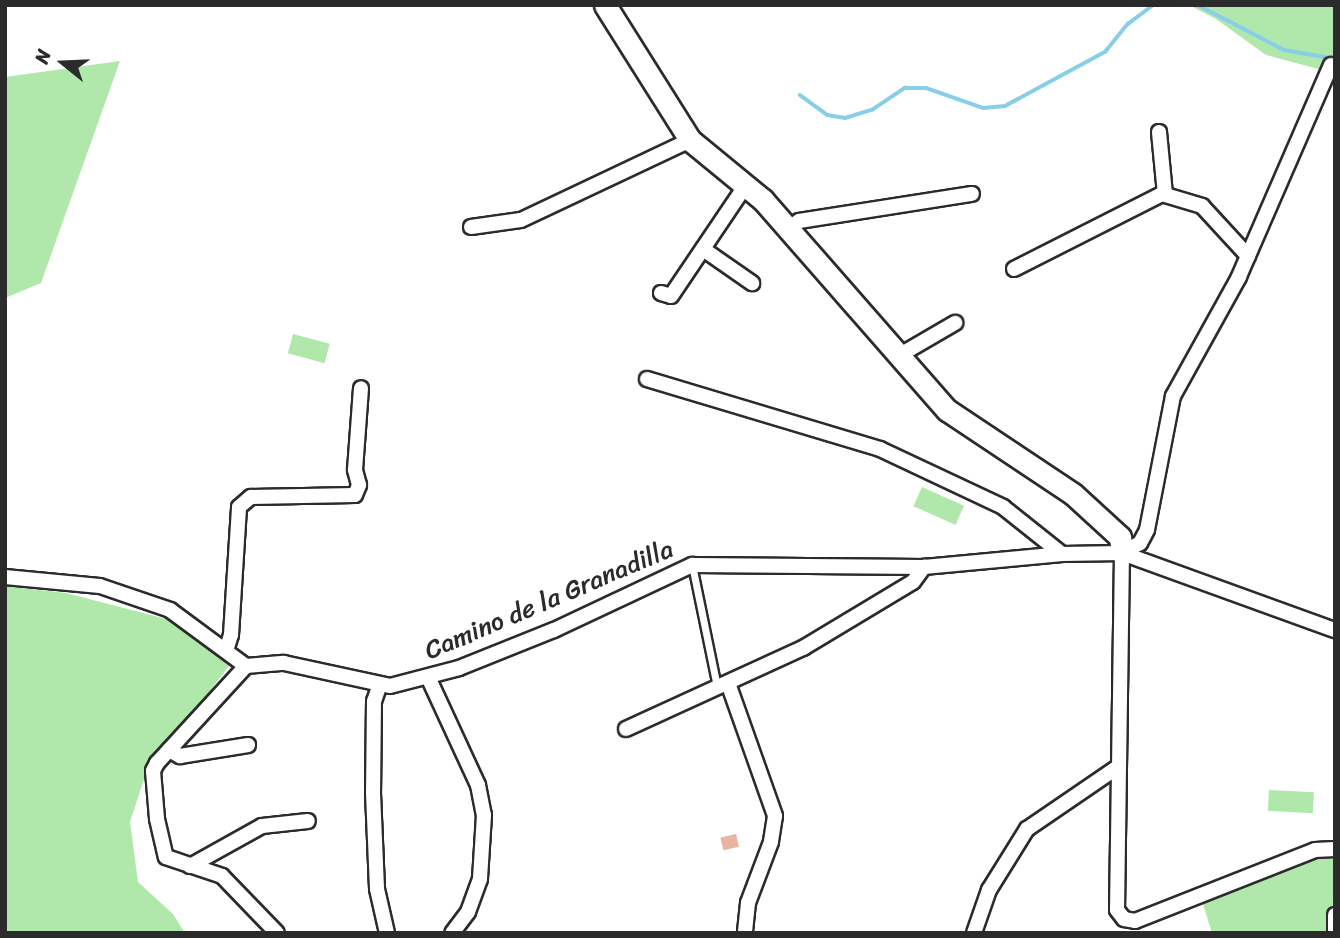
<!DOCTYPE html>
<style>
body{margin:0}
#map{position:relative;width:1340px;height:938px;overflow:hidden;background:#fff;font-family:Sriracha,sans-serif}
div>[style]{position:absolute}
.green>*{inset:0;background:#b0e8ab;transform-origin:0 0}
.stream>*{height:3.5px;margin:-1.75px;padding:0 1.75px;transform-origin:1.75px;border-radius:1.75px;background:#87cfe8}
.building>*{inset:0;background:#ebb3a2;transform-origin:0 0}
.roads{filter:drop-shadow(2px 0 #2b2b2b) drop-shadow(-2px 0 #2b2b2b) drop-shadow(0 2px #2b2b2b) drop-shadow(0 -2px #2b2b2b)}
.lane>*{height:7px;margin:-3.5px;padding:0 3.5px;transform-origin:3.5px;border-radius:3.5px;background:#fff}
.street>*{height:14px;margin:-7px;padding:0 7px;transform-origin:7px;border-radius:7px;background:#fff}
.secondary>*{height:21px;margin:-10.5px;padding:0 10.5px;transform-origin:10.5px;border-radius:10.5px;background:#fff}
span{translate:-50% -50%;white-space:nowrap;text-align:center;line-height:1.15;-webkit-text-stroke:6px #fff;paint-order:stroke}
.street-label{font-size:26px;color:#2b2b2b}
.frame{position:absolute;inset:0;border:7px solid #2b2b2b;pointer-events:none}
.north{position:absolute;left:28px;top:28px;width:70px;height:70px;-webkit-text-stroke:5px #fff;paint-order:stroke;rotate:288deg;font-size:19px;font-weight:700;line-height:28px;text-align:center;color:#2b2b2b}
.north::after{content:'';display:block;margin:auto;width:24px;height:32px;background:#2b2b2b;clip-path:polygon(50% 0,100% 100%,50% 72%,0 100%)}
</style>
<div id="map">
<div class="green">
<i style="clip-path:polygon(1189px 5px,1335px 5px,1335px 67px,1322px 70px,1266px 55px,1216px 19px)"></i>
<i style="clip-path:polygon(120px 61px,41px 283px,5px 298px,5px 77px)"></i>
<i style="left:293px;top:334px;width:38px;height:20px;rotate:15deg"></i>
<i style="left:922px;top:487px;width:46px;height:21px;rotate:24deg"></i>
<i style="clip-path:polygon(5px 586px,66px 593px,170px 620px,232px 662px,145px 776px,130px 822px,138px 882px,173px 914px,185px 933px,5px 933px)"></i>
<i style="left:1269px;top:790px;width:45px;height:21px;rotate:3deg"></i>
<i style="clip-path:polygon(1325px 854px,1334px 858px,1332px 933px,1212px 933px,1203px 904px)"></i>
</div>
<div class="stream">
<i style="left:1198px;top:5px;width:97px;rotate:27.6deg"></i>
<i style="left:1284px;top:50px;width:42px;rotate:9.7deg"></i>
<i style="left:800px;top:95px;width:34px;rotate:36deg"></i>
<i style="left:828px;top:115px;width:17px;rotate:10deg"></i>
<i style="left:845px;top:118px;width:28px;rotate:-17deg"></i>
<i style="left:872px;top:110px;width:40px;rotate:-34deg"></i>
<i style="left:905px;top:88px;width:21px"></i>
<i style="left:926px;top:88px;width:60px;rotate:19.3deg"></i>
<i style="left:983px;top:108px;width:22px;rotate:-5deg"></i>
<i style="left:1005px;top:106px;width:114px;rotate:-28.4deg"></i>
<i style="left:1105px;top:52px;width:36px;rotate:-51deg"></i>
<i style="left:1128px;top:24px;width:31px;rotate:-37deg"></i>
</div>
<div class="building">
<i style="left:736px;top:834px;width:13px;height:16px;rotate:77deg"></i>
</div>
<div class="roads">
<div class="lane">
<i style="left:692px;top:565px;width:125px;rotate:78.4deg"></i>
</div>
<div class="street">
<i style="left:1331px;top:65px;width:231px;rotate:113.5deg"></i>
<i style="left:1239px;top:277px;width:136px;rotate:119deg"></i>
<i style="left:1173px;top:396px;width:136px;rotate:101deg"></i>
<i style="left:1147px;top:530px;width:15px;rotate:118deg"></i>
<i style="left:1140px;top:543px;width:21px;rotate:151deg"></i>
<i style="left:1122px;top:553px;width:357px;rotate:90.8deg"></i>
<i style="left:1117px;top:910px;width:11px;rotate:52deg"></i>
<i style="left:1124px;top:919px;width:11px;rotate:10deg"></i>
<i style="left:1135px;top:921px;width:193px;rotate:-21.5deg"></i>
<i style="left:1315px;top:850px;width:20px;rotate:-3deg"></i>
<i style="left:1159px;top:132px;width:62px;rotate:84.5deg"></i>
<i style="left:471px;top:227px;width:50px;rotate:-8deg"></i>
<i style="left:521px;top:220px;width:187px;rotate:-25.3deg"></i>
<i style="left:789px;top:228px;width:12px;rotate:-35deg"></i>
<i style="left:799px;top:221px;width:175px;rotate:-8.9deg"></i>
<i style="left:703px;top:249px;width:60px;rotate:34.8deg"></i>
<i style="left:1014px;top:269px;width:166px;rotate:-26.9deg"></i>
<i style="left:1162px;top:194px;width:42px;rotate:16.7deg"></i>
<i style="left:1202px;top:206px;width:68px;rotate:47.4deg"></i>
<i style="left:661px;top:293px;width:10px;rotate:17deg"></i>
<i style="left:671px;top:296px;width:134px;rotate:-56deg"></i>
<i style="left:900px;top:355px;width:64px;rotate:-30.2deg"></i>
<i style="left:647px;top:379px;width:243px;rotate:16.7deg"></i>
<i style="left:880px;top:449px;width:136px;rotate:25.2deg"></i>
<i style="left:1003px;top:507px;width:75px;rotate:38.5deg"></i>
<i style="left:5px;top:577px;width:95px;rotate:5.4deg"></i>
<i style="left:100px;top:586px;width:74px;rotate:18.9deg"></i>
<i style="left:170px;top:610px;width:94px;rotate:36.4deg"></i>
<i style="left:246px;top:666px;width:38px;rotate:-5deg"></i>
<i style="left:284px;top:663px;width:108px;rotate:12.2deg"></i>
<i style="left:390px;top:686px;width:71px;rotate:-14.6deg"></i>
<i style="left:459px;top:668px;width:102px;rotate:-21.8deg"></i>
<i style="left:554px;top:630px;width:153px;rotate:-25.2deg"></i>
<i style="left:692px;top:565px;width:232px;rotate:0.5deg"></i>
<i style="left:924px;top:567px;width:139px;rotate:-5.4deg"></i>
<i style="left:1062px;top:554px;width:60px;rotate:-1deg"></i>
<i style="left:1122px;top:553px;width:226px;rotate:19.9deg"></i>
<i style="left:226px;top:651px;width:17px;rotate:-73deg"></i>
<i style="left:231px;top:635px;width:128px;rotate:-86.4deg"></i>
<i style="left:239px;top:507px;width:16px;rotate:-40deg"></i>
<i style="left:251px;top:497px;width:104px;rotate:-1.1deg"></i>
<i style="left:355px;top:495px;width:11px;rotate:-68deg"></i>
<i style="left:359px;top:485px;width:16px;rotate:-105deg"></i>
<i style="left:355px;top:470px;width:82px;rotate:-85.8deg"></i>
<i style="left:246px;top:666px;width:132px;rotate:132.5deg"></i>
<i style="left:157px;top:763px;width:9px;rotate:117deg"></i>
<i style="left:153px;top:771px;width:48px;rotate:85.2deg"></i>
<i style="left:157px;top:819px;width:39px;rotate:77deg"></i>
<i style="left:166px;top:857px;width:59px;rotate:18.7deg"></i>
<i style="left:222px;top:876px;width:79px;rotate:46deg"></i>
<i style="left:429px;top:679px;width:117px;rotate:65.2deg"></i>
<i style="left:478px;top:785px;width:31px;rotate:79deg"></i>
<i style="left:484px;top:815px;width:64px;rotate:93.6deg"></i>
<i style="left:480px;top:879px;width:35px;rotate:110deg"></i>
<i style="left:468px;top:912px;width:26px;rotate:127deg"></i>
<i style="left:728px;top:683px;width:141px;rotate:70.5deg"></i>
<i style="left:775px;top:816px;width:26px;rotate:99deg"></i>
<i style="left:771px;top:842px;width:65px;rotate:110.7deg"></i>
<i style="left:748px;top:903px;width:30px;rotate:96deg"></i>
<i style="left:380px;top:684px;width:18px;rotate:109deg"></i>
<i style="left:374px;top:701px;width:92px;rotate:90.6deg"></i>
<i style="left:373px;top:793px;width:96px;rotate:87.6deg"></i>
<i style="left:377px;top:889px;width:45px;rotate:77.2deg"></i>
<i style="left:626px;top:729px;width:195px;rotate:-24.6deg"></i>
<i style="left:803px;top:648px;width:128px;rotate:-31deg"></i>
<i style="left:913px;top:582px;width:19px;rotate:-54deg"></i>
<i style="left:169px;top:750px;width:13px;rotate:29deg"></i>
<i style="left:180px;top:756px;width:69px;rotate:-9.2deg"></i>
<i style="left:190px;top:866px;width:82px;rotate:-29.1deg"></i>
<i style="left:262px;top:826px;width:46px;rotate:-6.2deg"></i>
<i style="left:974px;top:933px;width:46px;rotate:-70.8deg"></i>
<i style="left:989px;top:890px;width:72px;rotate:-58.1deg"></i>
<i style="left:1027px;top:829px;width:110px;rotate:-34.3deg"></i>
<i style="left:1335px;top:933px;width:18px;rotate:-90deg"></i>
</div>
<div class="secondary">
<i style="left:605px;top:5px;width:160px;rotate:57.8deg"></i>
<i style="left:690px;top:140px;width:94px;rotate:39.4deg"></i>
<i style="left:763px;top:200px;width:279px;rotate:48.8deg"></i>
<i style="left:947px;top:410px;width:151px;rotate:33.7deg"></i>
<i style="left:1073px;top:494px;width:64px;rotate:42.5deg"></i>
<i style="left:1120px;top:537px;width:16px;rotate:83deg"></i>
</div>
</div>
<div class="street-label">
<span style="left:549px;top:600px;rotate:-23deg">Camino de la Granadilla</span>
</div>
<div class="frame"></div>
<div class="north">N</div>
</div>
